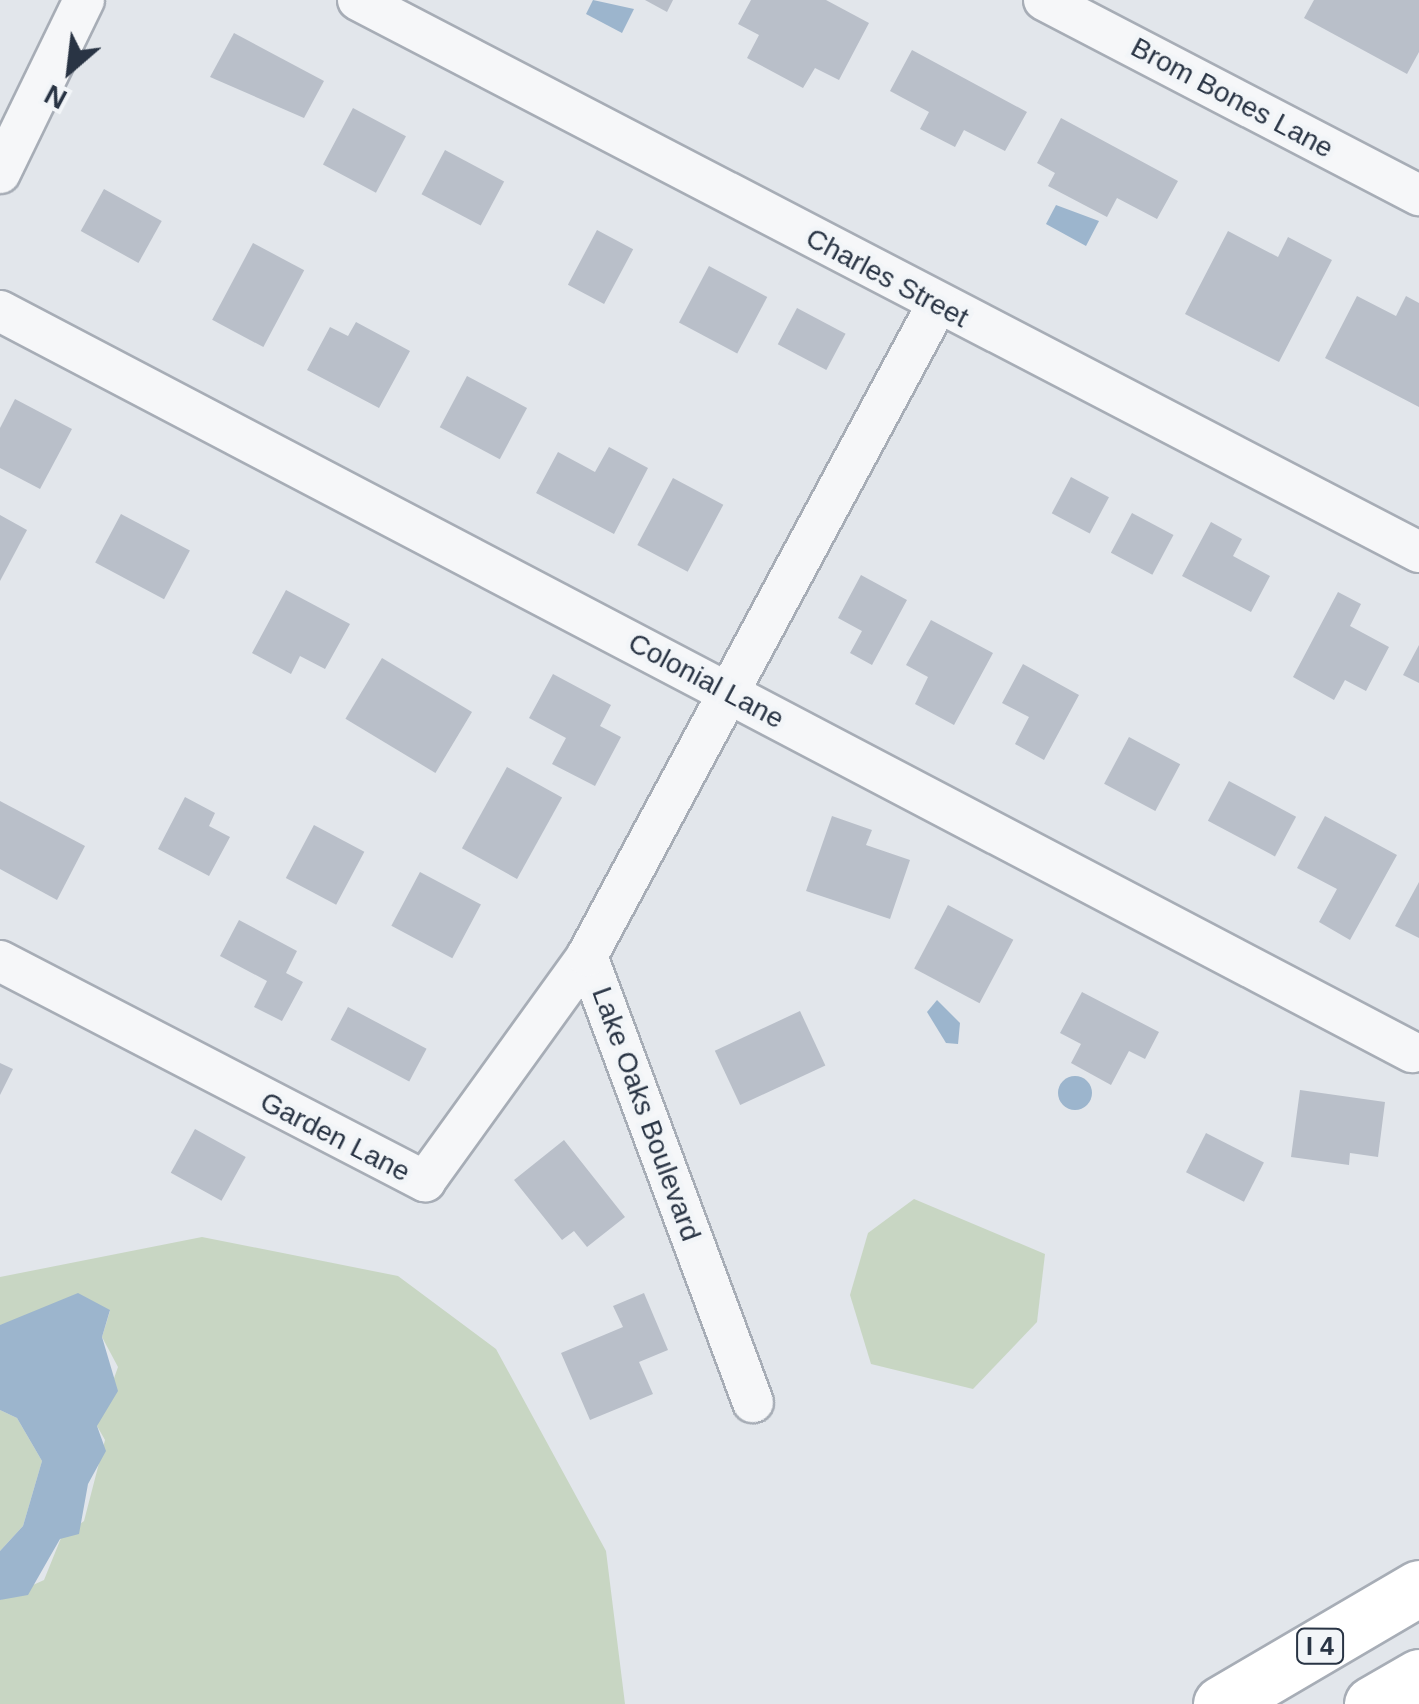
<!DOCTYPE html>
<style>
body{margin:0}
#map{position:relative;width:1419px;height:1704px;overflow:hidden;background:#e2e6eb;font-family:Helvetica,sans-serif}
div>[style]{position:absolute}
.green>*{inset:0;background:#c8d6c3}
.water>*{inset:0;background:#9cb5cd}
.round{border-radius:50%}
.building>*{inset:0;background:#b9bfc9;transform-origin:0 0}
.roads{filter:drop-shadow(2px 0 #a7adb6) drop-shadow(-2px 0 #a7adb6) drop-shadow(0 2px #a7adb6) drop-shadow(0 -2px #a7adb6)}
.minor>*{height:40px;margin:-20px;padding:0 20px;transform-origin:20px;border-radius:20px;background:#f6f7f9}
.highway>*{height:55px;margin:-27.5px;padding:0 27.5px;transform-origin:27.5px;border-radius:27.5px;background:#fff}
span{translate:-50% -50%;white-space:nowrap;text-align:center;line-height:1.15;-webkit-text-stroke:9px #f2f5f8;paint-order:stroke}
.shield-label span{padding:2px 8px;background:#f2f5f8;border:2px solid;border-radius:8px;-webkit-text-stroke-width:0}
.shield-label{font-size:25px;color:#293444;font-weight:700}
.street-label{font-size:28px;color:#293444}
.north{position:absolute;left:20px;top:20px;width:100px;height:100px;-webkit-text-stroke:8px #f2f5f8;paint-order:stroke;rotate:208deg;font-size:28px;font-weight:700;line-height:40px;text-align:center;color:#293444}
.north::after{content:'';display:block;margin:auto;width:35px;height:45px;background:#293444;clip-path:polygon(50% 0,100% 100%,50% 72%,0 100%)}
</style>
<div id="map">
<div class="green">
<i style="clip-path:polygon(914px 1199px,1045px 1254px,1037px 1322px,973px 1389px,871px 1364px,850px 1295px,868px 1233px)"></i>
<i style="clip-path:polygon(202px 1237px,398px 1276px,496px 1349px,606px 1551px,625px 1704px,0 1704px,0 1600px,44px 1580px,61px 1538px,84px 1521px,105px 1440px,97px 1426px,118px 1367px,102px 1337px,110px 1311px,0 1325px,0 1277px)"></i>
<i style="clip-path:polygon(0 1410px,17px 1418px,42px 1461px,23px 1526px,0 1551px)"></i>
</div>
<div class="water">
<i style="clip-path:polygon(593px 0,634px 9px,622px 33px,586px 14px)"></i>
<i style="clip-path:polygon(1056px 205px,1099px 221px,1086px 246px,1046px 224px)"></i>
<i style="clip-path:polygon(937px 1000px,960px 1023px,958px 1044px,946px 1043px,927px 1012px)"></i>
<i class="round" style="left:1058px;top:1076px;width:34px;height:34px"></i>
<i style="clip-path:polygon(78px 1293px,110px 1310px,102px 1337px,118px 1391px,97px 1426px,106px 1451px,88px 1484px,79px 1534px,60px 1539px,28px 1595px,0 1600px,0 1551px,23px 1526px,42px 1461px,17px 1418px,0 1410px,0 1325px)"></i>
</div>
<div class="building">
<i style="clip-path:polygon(645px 0,673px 0,667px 12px)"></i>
<i style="clip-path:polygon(751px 0,826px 0,869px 23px,839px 80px,815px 68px,803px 88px,747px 58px,759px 35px,738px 24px)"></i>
<i style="clip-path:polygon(1314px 0,1419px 0,1419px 52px,1407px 74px,1304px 18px)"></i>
<i style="clip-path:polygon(234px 33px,324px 81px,304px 118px,210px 77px)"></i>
<i style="clip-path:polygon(912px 50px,1027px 112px,1005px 151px,964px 130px,955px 147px,920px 129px,929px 112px,890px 91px)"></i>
<i style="left:353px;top:108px;width:60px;height:64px;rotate:28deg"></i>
<i style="clip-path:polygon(1061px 118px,1178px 181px,1157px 219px,1117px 198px,1107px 217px,1048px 186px,1055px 173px,1037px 163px)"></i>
<i style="left:445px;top:150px;width:67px;height:50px;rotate:28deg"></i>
<i style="left:104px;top:189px;width:66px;height:48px;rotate:29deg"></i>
<i style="left:597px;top:230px;width:41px;height:62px;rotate:28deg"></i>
<i style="clip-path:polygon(1228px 231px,1278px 257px,1288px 237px,1332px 260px,1279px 362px,1185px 314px)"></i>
<i style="left:253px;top:243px;width:58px;height:87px;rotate:28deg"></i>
<i style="left:709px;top:266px;width:66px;height:64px;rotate:28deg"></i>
<i style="clip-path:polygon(1357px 296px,1396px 316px,1406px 296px,1419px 303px,1419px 407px,1325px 358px)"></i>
<i style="left:797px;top:308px;width:55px;height:41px;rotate:28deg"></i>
<i style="clip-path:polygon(356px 322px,410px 351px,379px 408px,307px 370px,330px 327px,348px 336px)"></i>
<i style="left:467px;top:376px;width:68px;height:58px;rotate:28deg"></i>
<i style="clip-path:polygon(15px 399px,72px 429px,40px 489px,0 468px,0 428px)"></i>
<i style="clip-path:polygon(609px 447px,648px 468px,614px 534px,536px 493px,558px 452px,595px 472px)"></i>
<i style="left:1071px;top:477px;width:43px;height:41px;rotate:28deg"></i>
<i style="left:673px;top:478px;width:57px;height:76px;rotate:28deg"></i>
<i style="left:1132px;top:513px;width:47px;height:45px;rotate:28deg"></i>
<i style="left:121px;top:514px;width:78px;height:55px;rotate:28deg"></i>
<i style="clip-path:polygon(0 515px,27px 530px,0 581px)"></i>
<i style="clip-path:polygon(1211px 522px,1242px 539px,1233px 556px,1270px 576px,1251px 612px,1182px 576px)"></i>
<i style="clip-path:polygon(861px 575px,907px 600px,872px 665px,850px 653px,862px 631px,838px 618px)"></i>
<i style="clip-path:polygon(286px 590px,350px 624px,325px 669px,300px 656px,291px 674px,252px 653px)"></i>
<i style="clip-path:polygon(1338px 592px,1361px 604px,1350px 626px,1389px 647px,1366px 691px,1345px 680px,1334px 700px,1293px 677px)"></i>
<i style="clip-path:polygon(931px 620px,993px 653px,954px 725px,915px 704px,928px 677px,906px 665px)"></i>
<i style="clip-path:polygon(1419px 645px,1419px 683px,1403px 675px)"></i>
<i style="left:382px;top:658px;width:105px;height:71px;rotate:31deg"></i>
<i style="clip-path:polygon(1023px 664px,1079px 695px,1044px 760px,1015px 744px,1029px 717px,1002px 703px)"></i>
<i style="clip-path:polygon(553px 674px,611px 705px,600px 726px,621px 737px,595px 786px,552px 764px,566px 738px,529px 718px)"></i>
<i style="left:1129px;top:737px;width:58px;height:53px;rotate:28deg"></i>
<i style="left:507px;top:767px;width:63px;height:93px;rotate:29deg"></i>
<i style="left:1229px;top:781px;width:76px;height:45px;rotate:28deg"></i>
<i style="clip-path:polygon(185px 797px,215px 813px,209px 826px,230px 837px,209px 876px,158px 849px)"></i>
<i style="clip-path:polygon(0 801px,85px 846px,57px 900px,0 869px)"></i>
<i style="clip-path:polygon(832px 816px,872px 830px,866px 845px,910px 860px,890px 919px,806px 891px)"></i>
<i style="clip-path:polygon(1325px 816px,1397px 855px,1350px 940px,1319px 922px,1337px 889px,1297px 868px)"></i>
<i style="left:314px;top:825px;width:57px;height:60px;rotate:28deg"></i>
<i style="left:420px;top:872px;width:69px;height:61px;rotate:28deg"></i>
<i style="clip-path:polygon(1419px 882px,1419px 938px,1395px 926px)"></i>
<i style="left:948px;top:905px;width:74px;height:72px;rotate:28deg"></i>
<i style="clip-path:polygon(239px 920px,297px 951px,286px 973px,303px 982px,282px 1021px,254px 1007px,267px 981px,220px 956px)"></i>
<i style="clip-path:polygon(1082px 992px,1159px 1032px,1145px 1059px,1129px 1051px,1111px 1085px,1071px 1063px,1081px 1044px,1060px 1033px)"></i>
<i style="left:348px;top:1007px;width:89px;height:37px;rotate:28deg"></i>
<i style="left:800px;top:1011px;width:60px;height:94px;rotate:65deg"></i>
<i style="clip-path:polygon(0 1063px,13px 1069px,0 1095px)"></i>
<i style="clip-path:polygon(1300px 1090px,1385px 1102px,1378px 1157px,1350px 1153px,1349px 1165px,1291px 1157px)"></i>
<i style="left:195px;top:1129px;width:58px;height:50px;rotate:29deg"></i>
<i style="left:1206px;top:1133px;width:65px;height:44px;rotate:27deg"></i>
<i style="clip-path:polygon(564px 1140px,625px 1217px,587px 1247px,574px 1231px,562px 1240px,514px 1180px)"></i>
<i style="clip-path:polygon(644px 1293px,668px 1350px,639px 1362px,653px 1394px,590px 1420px,561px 1353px,623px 1327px,613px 1306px)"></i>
</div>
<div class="roads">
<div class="minor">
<i style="left:358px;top:0;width:1196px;rotate:27.49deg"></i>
<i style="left:1044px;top:0;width:423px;rotate:27.5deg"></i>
<i style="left:0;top:173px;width:192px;rotate:-64.1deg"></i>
<i style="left:0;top:311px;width:1595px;rotate:27.69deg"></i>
<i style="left:587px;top:956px;width:476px;rotate:69.6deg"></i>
<i style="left:0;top:961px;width:479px;rotate:27.4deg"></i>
<i style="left:425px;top:1181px;width:277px;rotate:-54.2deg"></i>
<i style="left:587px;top:956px;width:739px;rotate:-61.74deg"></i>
</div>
<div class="highway">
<i style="left:1221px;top:1704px;width:229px;rotate:-30.4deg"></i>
<i style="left:1372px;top:1704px;width:54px;rotate:-29.9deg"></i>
</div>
</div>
<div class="shield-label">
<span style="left:1320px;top:1646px">I 4</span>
</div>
<div class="street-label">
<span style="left:1232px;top:98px;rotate:28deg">Brom Bones Lane</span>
<span style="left:887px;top:278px;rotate:28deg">Charles Street</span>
<span style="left:706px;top:681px;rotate:28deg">Colonial Lane</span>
<span style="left:646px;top:1114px;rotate:70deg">Lake Oaks Boulevard</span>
<span style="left:335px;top:1137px;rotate:27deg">Garden Lane</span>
</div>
<div class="north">N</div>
</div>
